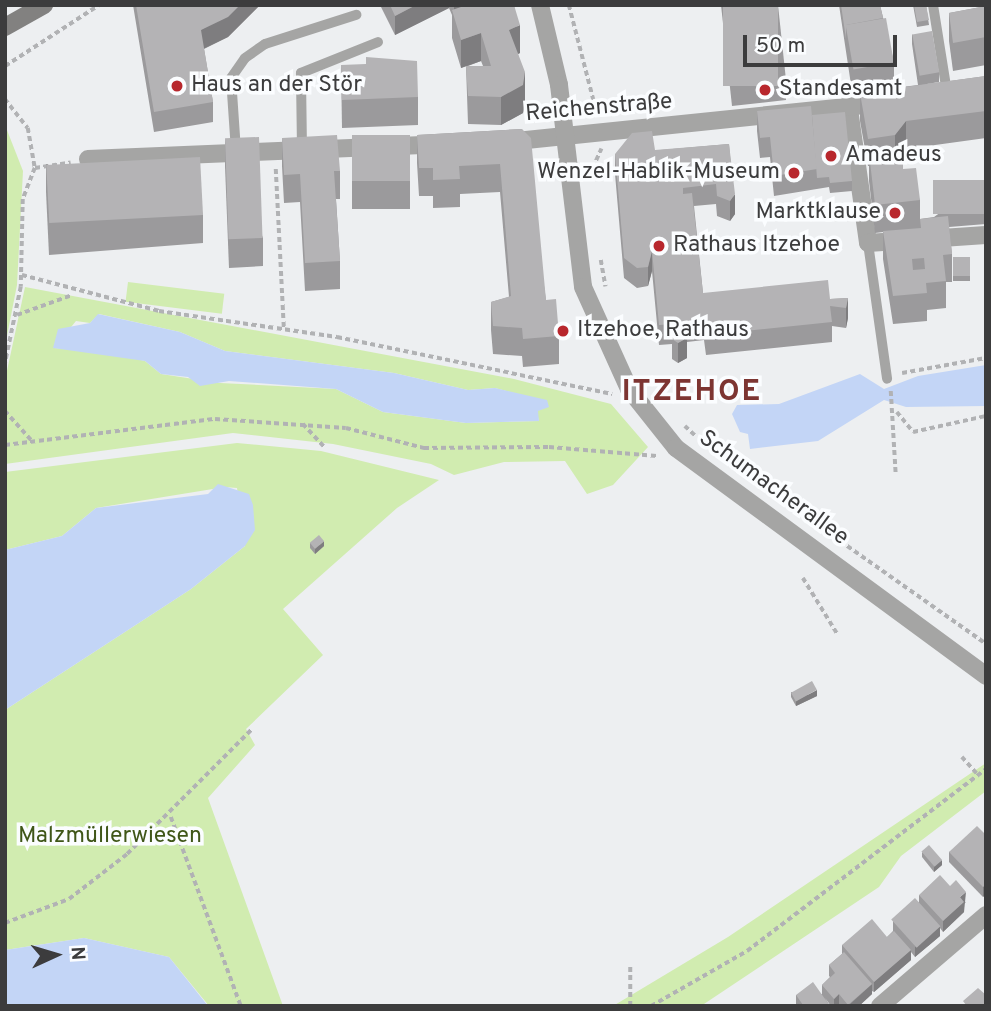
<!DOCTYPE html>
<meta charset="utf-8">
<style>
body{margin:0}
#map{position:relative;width:991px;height:1011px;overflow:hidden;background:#edeff1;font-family:Overpass,sans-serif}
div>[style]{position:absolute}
.green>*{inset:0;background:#d1ecb0;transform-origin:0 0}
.water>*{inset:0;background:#c3d5f6}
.path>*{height:3.5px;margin-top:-1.75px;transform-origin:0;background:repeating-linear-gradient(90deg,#b1b2b4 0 5px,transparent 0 8.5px)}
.service>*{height:10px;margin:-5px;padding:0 5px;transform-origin:5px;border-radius:5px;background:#a5a5a4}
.minor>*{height:18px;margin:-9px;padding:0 9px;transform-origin:9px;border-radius:9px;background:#a5a5a4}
.tertiary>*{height:18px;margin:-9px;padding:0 9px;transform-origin:9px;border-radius:9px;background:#a5a5a4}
.secondary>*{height:18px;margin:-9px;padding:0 9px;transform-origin:9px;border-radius:9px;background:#828180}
.wall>*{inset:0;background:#9b9a9c;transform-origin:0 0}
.shaded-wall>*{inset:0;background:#7e7d7f}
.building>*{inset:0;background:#b4b3b5;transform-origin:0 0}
.dots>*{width:19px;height:19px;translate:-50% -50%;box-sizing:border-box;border:4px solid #fbfdff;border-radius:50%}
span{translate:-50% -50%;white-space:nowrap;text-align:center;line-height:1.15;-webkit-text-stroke:7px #fbfdff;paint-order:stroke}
.poi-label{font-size:23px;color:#3c3c3d}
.left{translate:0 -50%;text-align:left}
.right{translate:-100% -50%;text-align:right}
.street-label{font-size:23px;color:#3c3c3d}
.park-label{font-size:23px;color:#3f5618}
.district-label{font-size:30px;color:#7d3532;font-weight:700;letter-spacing:2px}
.frame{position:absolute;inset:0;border:7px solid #3c3c3d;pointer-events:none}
.north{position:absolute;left:21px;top:920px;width:70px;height:70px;-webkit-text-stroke:5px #fbfdff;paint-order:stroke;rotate:86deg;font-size:19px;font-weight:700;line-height:28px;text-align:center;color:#3c3c3d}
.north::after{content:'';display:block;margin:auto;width:24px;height:32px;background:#3c3c3d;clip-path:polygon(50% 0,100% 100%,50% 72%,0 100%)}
.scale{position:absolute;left:743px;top:35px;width:154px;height:32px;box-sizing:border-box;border:4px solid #3c3c3d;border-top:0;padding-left:9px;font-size:21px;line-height:24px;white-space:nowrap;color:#3c3c3d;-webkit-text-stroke:5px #fbfdff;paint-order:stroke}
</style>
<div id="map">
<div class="green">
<i style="clip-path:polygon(5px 125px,23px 171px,17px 285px,5px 346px)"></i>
<i style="left:128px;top:282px;width:97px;height:20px;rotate:7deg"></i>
<i style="clip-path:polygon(evenodd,25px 287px,514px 379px,611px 404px,648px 447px,613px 485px,587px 494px,565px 461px,504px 462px,454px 475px,431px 464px,333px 444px,233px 433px,5px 464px,5px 380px,25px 287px,99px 314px,180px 332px,225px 351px,394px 373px,468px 390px,495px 388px,533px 398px,539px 421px,466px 423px,383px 412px,336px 389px,220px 383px,161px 374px,145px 361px,108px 352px,54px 348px,76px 321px,90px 323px,99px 314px)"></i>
<i style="clip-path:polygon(237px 443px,321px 451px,439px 480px,397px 508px,283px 609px,323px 655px,246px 729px,255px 745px,208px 798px,283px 1006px,209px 1006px,169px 957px,84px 938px,5px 950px,5px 710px,191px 589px,245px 546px,237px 488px,225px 487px,96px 508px,62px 536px,5px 550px,5px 472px)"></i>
<i style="clip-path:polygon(986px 763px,986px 791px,901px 856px,879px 887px,701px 1006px,613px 1006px,728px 937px)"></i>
</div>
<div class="water">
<i style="clip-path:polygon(98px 314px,180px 332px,225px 351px,394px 373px,468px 390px,495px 388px,547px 400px,549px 407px,538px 411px,539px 421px,466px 423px,383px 412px,336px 389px,229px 381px,200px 386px,188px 377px,161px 374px,145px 361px,53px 348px,58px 329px,90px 323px)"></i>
<i style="clip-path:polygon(986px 365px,986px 406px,906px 407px,884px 400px,818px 441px,750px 449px,748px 434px,740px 432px,732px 414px,737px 405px,779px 404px,860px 374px,884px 389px,918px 376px)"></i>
<i style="clip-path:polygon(218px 484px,249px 494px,253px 505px,255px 530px,245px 546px,191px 589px,5px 710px,5px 550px,62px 536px,96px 508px,208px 494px)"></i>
<i style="clip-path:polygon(84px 938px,169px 957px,208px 1006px,5px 1006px,5px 950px)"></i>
</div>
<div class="path">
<i style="left:569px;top:5px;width:112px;rotate:75.5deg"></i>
<i style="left:5px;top:66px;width:112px;rotate:-33deg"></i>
<i style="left:5px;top:99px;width:37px;rotate:52deg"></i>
<i style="left:28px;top:128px;width:41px;rotate:80.1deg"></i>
<i style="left:35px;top:168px;width:33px;rotate:111deg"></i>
<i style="left:23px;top:199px;width:88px;rotate:91.3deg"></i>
<i style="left:21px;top:287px;width:79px;rotate:101.7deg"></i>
<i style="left:35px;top:168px;width:36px;rotate:-9deg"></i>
<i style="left:276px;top:169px;width:159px;rotate:87.1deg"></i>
<i style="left:589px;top:176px;width:30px;rotate:-66deg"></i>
<i style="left:601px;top:260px;width:27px;rotate:80deg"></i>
<i style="left:22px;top:275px;width:142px;rotate:14.7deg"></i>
<i style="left:159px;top:311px;width:180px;rotate:8.3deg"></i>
<i style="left:337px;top:337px;width:281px;rotate:11.7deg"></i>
<i style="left:17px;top:315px;width:59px;rotate:-20deg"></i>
<i style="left:902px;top:373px;width:85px;rotate:-10.1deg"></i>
<i style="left:891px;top:391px;width:85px;rotate:86.6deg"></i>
<i style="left:5px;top:411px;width:39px;rotate:48deg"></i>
<i style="left:897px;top:412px;width:26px;rotate:51deg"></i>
<i style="left:913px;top:432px;width:75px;rotate:-12.4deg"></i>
<i style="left:303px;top:424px;width:33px;rotate:47deg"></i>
<i style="left:685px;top:426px;width:16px;rotate:43deg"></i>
<i style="left:5px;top:445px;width:212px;rotate:-7.1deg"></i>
<i style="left:215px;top:419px;width:131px;rotate:3.9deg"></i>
<i style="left:346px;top:428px;width:81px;rotate:14.4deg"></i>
<i style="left:424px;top:448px;width:125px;rotate:-0.5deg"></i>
<i style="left:549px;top:447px;width:108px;rotate:4.8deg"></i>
<i style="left:785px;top:502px;width:246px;rotate:35.2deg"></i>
<i style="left:803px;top:578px;width:67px;rotate:58.4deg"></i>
<i style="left:962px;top:757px;width:25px;rotate:48deg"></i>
<i style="left:171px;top:817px;width:202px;rotate:69.7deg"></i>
<i style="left:5px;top:923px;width:68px;rotate:-20.6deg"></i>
<i style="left:69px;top:899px;width:73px;rotate:-37.8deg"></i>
<i style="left:127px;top:854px;width:177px;rotate:-45deg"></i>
<i style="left:630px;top:1006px;width:40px;rotate:-90deg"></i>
<i style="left:651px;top:1006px;width:111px;rotate:-29.8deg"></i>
<i style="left:747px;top:951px;width:300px;rotate:-37.3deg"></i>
</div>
<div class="service">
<i style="left:933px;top:5px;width:88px;rotate:80.9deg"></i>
<i style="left:302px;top:149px;width:76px;rotate:-90.8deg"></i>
<i style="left:301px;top:73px;width:83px;rotate:-21.9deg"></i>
<i style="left:236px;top:151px;width:73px;rotate:-93.9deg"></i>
<i style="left:231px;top:78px;width:24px;rotate:-55deg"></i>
<i style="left:245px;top:58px;width:24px;rotate:-35deg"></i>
<i style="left:265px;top:44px;width:96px;rotate:-17.7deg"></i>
<i style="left:868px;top:243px;width:137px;rotate:82deg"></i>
</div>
<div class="minor">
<i style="left:849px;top:109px;width:135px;rotate:81.9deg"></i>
<i style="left:868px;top:243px;width:118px;rotate:-3.9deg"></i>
<i style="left:507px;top:142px;width:378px;rotate:-5.9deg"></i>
<i style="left:88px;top:159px;width:353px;rotate:-2.4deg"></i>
<i style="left:880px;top:1006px;width:140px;rotate:-40.6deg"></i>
</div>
<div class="tertiary">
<i style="left:540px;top:5px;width:82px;rotate:76.6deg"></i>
<i style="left:559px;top:85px;width:203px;rotate:83.2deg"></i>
<i style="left:583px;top:287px;width:112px;rotate:65.7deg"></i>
<i style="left:629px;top:389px;width:75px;rotate:51.5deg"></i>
<i style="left:676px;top:448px;width:385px;rotate:36.3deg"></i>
</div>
<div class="secondary">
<i style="left:5px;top:27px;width:45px;rotate:-29.4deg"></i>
</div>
<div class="wall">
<i style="clip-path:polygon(133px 5px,260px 5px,228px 37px,204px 49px,213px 102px,213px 122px,154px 132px)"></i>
<i style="clip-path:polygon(evenodd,380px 5px,514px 5px,520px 53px,518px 54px,525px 100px,523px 113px,501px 125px,468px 124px,466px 66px,461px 68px,452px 38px,452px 15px,449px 8px,395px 35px,380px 5px,481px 61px,483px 66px,468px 66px,481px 61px)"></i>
<i style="clip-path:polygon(721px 5px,778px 5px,786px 80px,786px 100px,732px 106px)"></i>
<i style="clip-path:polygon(839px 5px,880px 5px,894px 62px,894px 88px,918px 85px,912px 44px,912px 34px,939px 72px,939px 82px,921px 85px,986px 76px,986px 138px,906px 149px,902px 155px,903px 169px,920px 200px,920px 219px,934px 217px,986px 180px,986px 224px,949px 227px,952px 254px,952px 282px,946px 282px,946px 308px,927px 310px,927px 321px,893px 324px,883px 259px,883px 232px,875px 233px,869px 181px,869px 166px,868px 166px,860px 121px,860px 96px,853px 98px)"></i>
<i style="clip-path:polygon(913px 5px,926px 5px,929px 25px,917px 27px)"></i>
<i style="clip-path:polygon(986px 6px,986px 65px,953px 71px,949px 41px,949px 13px)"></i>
<i style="clip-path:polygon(341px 65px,418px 97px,418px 125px,342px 128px)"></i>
<i style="clip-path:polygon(757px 111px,812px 115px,852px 181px,852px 191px,830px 193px,829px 187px,774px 196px,770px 157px,760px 158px,757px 131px)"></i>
<i style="clip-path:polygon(522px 129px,546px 300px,559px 336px,559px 364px,523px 367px,522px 356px,493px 354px,491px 330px,491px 302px,509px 297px,500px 192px,460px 194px,460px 207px,433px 208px,433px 196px,419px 196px,417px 163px,417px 135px)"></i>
<i style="left:410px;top:135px;width:74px;height:58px;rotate:90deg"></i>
<i style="clip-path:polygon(282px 138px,340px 171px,340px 199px,336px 199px,340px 261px,340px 289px,305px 291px,300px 202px,284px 203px,282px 166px)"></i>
<i style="clip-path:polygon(225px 139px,263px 238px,263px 266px,229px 268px,225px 166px)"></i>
<i style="clip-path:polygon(729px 144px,735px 214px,730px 221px,717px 216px,716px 204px,694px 206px,703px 293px,830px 299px,848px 298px,848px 318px,846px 328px,832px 326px,832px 342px,706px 355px,704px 340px,687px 342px,687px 358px,678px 363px,672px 359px,672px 344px,659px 345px,652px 271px,648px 286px,637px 288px,624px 278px,615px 174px,615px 154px)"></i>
<i style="clip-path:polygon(46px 164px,203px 215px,203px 243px,49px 255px,46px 192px)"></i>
<i style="left:953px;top:257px;width:17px;height:24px"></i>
<i style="clip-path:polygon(310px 543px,324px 546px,315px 554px,310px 548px)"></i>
<i style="clip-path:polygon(791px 692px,817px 696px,796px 706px,791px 697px)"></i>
<i style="clip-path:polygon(986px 835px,986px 894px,983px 897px,949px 862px,949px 852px)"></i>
<i style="clip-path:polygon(922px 852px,942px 865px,934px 872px,922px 857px)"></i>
<i style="clip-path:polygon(919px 895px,966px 902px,964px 904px,964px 912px,943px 932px,940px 928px,940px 936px,915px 957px,911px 952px,911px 960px,874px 992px,872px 991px,872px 994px,859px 1006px,840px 1006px,839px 1005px,837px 1006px,831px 1006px,825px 998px,830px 1006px,796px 1005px,796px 995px,822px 994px,822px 985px,830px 977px,829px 976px,829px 965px,842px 954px,842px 945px,887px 937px,893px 931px,893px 921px,919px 902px)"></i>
</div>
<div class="shaded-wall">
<i style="clip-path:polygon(240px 5px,260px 5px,228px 37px,201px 50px,201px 30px)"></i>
<i style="clip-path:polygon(416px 5px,449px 5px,449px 8px,395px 35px,395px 16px)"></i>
<i style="clip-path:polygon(454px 5px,478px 5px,454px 15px)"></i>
<i style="clip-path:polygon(520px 25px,520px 53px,509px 58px,509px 30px)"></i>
<i style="clip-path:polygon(481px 33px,481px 61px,461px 68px,461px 40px)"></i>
<i style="clip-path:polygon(525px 72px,525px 100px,523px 113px,501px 125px,501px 97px)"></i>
<i style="clip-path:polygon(906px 121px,906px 149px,895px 163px,895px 135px)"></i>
<i style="clip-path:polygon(735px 194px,735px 214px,730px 221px,730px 201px)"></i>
<i style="clip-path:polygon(652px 251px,652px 271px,648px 286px,648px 267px)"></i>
<i style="clip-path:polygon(848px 298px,848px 318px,846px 328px,846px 308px)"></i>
<i style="clip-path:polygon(687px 338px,687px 358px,678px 363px,678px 343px)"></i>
<i style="clip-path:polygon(324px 541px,324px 546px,315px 554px,315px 549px)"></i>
<i style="clip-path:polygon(817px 690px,817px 696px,796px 706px,796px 701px)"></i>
<i style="clip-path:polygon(942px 860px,942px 865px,934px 872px,934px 866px)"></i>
<i style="clip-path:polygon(986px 884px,986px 894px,983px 897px,983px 887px)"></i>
<i style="clip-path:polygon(966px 892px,964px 912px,943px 932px,943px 921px,960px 897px)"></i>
<i style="clip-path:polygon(940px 926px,940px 936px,915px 957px,915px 947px)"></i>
<i style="clip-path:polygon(911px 950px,911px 960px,874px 992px,874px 982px)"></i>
<i style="clip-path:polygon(872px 984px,872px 994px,859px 1006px,848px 1006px)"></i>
<i style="clip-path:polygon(839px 994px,839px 1005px,834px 1006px,834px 999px)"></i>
</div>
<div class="building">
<i style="clip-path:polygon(136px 5px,240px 5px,228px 17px,201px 30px,213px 102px,154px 112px)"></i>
<i style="clip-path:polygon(390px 5px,416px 5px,395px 16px)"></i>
<i style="clip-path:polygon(467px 5px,514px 5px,520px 25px,509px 30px,525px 72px,523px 85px,501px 97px,468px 96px,466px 66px,491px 66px,481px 33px,461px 40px,452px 10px)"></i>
<i style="left:723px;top:5px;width:55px;height:81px"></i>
<i style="clip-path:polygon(841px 5px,880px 5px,883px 18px,846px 25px,846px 39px)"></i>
<i style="clip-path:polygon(914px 5px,926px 5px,929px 20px,917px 22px)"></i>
<i style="clip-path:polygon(986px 6px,986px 37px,953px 43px,949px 13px)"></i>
<i style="left:886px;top:18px;width:45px;height:41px;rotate:80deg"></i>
<i style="left:932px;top:31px;width:42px;height:20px;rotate:80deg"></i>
<i style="clip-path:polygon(366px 57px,417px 61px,418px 97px,342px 100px,341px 65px,366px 64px)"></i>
<i style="clip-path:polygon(986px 76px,986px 111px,906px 121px,895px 135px,868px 139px,860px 93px)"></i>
<i style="clip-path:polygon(811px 106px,817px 169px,774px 176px,770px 137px,760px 138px,757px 111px)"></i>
<i style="clip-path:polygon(845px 112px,852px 181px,830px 183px,829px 177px,817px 178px,812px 115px)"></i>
<i style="clip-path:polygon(522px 129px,531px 138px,546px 300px,556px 299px,559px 336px,523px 339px,522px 328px,493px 326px,491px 302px,511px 296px,500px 164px,459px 166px,460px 179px,433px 180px,433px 168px,419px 168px,417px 135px)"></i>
<i style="clip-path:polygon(652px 131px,655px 150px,729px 144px,735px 194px,730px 201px,717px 196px,716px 184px,683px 188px,683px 194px,692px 193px,703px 293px,828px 280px,830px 299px,848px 298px,846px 308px,830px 306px,832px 322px,706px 335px,704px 320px,681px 323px,687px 338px,678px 343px,672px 339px,675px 324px,659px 325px,652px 251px,648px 267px,637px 268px,624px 258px,615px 154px,632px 133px)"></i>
<i style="clip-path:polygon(337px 135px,340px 171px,334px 171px,340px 261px,305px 263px,300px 174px,284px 175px,282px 138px)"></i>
<i style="left:410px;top:135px;width:46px;height:58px;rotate:90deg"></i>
<i style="left:259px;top:137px;width:101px;height:34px;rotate:88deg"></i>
<i style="clip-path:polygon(901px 150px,903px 169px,916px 168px,920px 200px,875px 205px,869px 153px)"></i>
<i style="left:200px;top:157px;width:58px;height:154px;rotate:87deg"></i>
<i style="left:986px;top:180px;width:34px;height:53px;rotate:90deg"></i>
<i style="clip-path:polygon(evenodd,948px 216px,952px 254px,943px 255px,946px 281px,926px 283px,927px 293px,893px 296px,883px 231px,921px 228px,920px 219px,948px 216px,924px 258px,925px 269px,913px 270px,912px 259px,924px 258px)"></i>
<i style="left:953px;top:257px;width:17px;height:19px"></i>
<i style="left:319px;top:535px;width:8px;height:12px;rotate:50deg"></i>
<i style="left:812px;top:681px;width:10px;height:24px;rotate:61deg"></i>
<i style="clip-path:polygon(977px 826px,986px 835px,986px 884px,983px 887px,949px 852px)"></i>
<i style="left:929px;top:845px;width:20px;height:10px;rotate:49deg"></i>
<i style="clip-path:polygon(940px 875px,950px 886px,956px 880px,966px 892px,960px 897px,964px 902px,943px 921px,919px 895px)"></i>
<i style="left:915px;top:898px;width:38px;height:32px;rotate:48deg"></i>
<i style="clip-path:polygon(872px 919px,887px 937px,894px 931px,911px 950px,874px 982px,842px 945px)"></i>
<i style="clip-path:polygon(844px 952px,872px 984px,848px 1005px,839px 994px,834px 999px,822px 985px,835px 973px,829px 965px)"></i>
<i style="clip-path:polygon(813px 982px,830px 1006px,802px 1006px,803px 1005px,796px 995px)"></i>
<i style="clip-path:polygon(978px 988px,986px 995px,986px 1006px,965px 1006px,966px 1005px,963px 1001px)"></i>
</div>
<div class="dots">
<i style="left:177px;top:86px;background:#b8272d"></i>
<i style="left:765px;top:90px;background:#b8272d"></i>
<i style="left:831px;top:156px;background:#b8272d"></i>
<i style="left:794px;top:173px;background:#b8272d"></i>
<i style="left:895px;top:213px;background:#b8272d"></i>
<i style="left:659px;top:246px;background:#b8272d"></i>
<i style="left:563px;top:331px;background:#b8272d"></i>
</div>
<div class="poi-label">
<span class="left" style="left:191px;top:86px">Haus an der Stör</span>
<span class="left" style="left:779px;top:90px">Standesamt</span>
<span class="left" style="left:845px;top:156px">Amadeus</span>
<span class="right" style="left:780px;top:173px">Wenzel-Hablik-Museum</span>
<span class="right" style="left:881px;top:213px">Marktklause</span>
<span class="left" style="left:673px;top:246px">Rathaus Itzehoe</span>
<span class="left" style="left:577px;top:331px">Itzehoe, Rathaus</span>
</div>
<div class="street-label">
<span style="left:599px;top:109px;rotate:-5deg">Reichenstraße</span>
<span style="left:773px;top:489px;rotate:36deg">Schumacherallee</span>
</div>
<div class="park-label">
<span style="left:110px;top:837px">Malzmüllerwiesen</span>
</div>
<div class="district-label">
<span style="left:692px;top:393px">ITZEHOE</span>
</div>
<div class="frame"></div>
<div class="north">N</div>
<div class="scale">50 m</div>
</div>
